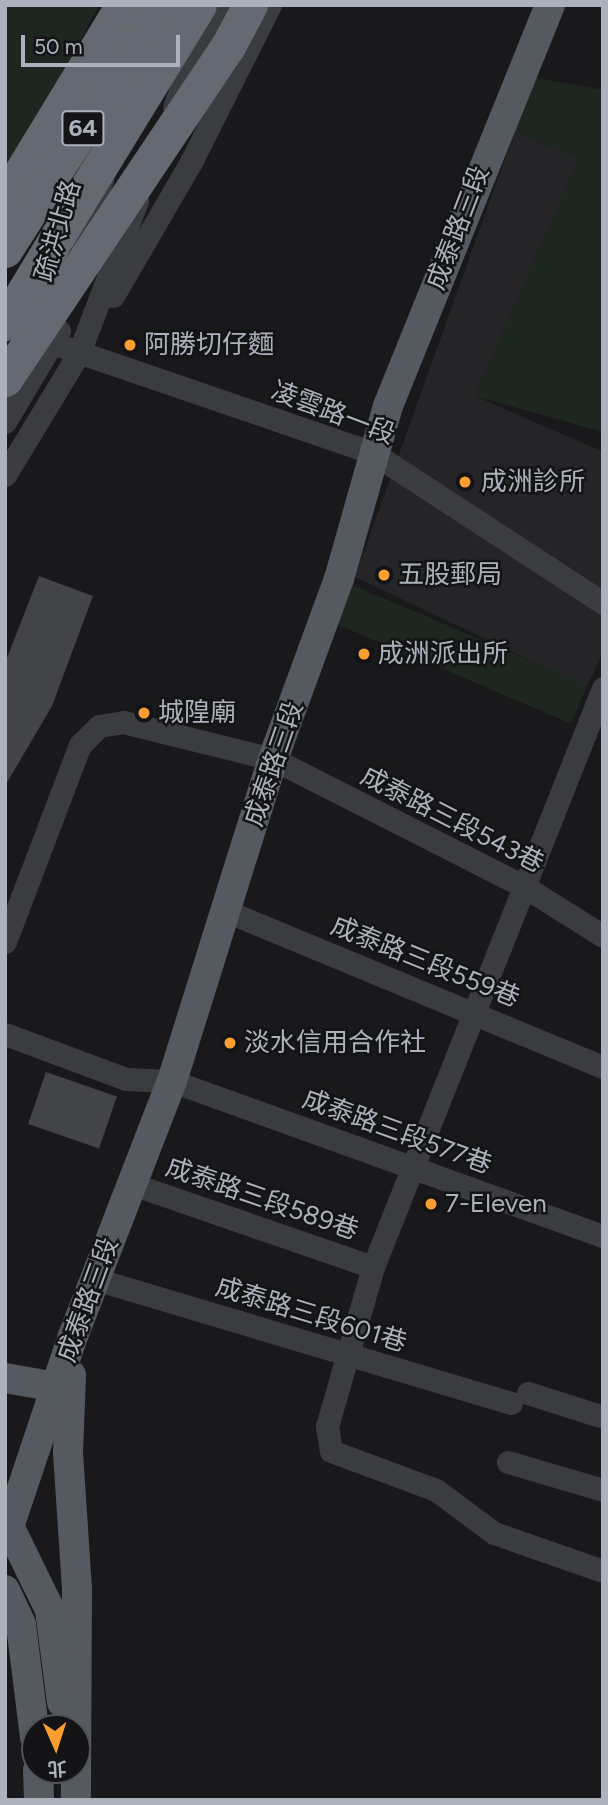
<!DOCTYPE html>
<meta charset="utf-8">
<style>
body{margin:0}
#map{position:relative;width:608px;height:1805px;overflow:hidden;background:#19191b;font-family:Figtree,"Noto Sans TC",sans-serif}
div>[style]{position:absolute}
.built>*{inset:0;background:#252528}
.green>*{inset:0;background:#1e271f;transform-origin:0 0}
.building>*{inset:0;background:#434448;transform-origin:0 0}
.minor>*{height:23px;margin:-11.5px;padding:0 11.5px;transform-origin:11.5px;border-radius:11.5px;background:#3a3c40}
.major>*{height:30px;margin:-15px;padding:0 15px;transform-origin:15px;border-radius:15px;background:#555960}
.highway>*{height:35px;margin:-17.5px;padding:0 17.5px;transform-origin:17.5px;border-radius:17.5px;background:#656a72}
.highway-bridge>*{height:35px;margin:-17.5px;padding:0 17.5px;transform-origin:17.5px;border-radius:17.5px;background:#656a72}
.dots>*{width:19px;height:19px;translate:-50% -50%;box-sizing:border-box;border:4px solid #141416;border-radius:50%}
span{translate:-50% -50%;white-space:nowrap;text-align:center;line-height:1.15;-webkit-text-stroke:5px #141416;paint-order:stroke}
.shield-label span{padding:2px 5px;background:#141416;border:2px solid;border-radius:5px;-webkit-text-stroke-width:0}
.shield-label{font-size:24px;color:#abb2bb;font-weight:700}
.street-label{font-size:26px;color:#abb2bb}
.poi-label{font-size:26px;color:#abb2bb}
.left{translate:0 -50%;text-align:left}
.frame{position:absolute;inset:0;border:7px solid #abb2bb;pointer-events:none}
.north{position:absolute;left:21px;top:1714px;width:70px;height:70px;box-sizing:border-box;background:#141416;border:2px solid #505358;border-radius:50%;rotate:177deg;font-size:19px;font-weight:700;line-height:28px;text-align:center;color:#abb2bb}
.north::after{content:'';display:block;margin:auto;width:24px;height:32px;background:#fa9e32;clip-path:polygon(50% 0,100% 100%,50% 72%,0 100%)}
.scale{position:absolute;left:21px;top:35px;width:159px;height:32px;box-sizing:border-box;border:4px solid #abb2bb;border-top:0;padding-left:9px;font-size:21px;line-height:24px;white-space:nowrap;color:#abb2bb;-webkit-text-stroke:5px #141416;paint-order:stroke}
</style>
<div id="map">
<div class="built">
<i style="clip-path:polygon(515px 131px,579px 159px,475px 396px,603px 452px,603px 651px,587px 687px,355px 577px)"></i>
</div>
<div class="green">
<i style="clip-path:polygon(5px 5px,99px 5px,5px 182px)"></i>
<i style="clip-path:polygon(526px 76px,603px 90px,603px 432px,475px 396px,579px 159px,515px 131px)"></i>
<i style="left:350px;top:584px;width:258px;height:42px;rotate:23deg"></i>
</div>
<div class="building">
<i style="clip-path:polygon(39px 576px,93px 596px,52px 706px,5px 786px,5px 663px)"></i>
<i style="left:46px;top:1072px;width:75px;height:55px;rotate:19deg"></i>
</div>
<div class="minor">
<i style="left:174px;top:107px;width:39px;rotate:-69deg"></i>
<i style="left:188px;top:71px;width:76px;rotate:-60.7deg"></i>
<i style="left:83px;top:248px;width:71px;rotate:-74.4deg"></i>
<i style="left:113px;top:296px;width:155px;rotate:-59.8deg"></i>
<i style="left:191px;top:162px;width:176px;rotate:-63.3deg"></i>
<i style="left:55px;top:344px;width:336px;rotate:18.9deg"></i>
<i style="left:373px;top:453px;width:275px;rotate:33.1deg"></i>
<i style="left:5px;top:422px;width:106px;rotate:-59.3deg"></i>
<i style="left:5px;top:475px;width:143px;rotate:-58.8deg"></i>
<i style="left:79px;top:353px;width:163px;rotate:-69.1deg"></i>
<i style="left:603px;top:688px;width:623px;rotate:111.66deg"></i>
<i style="left:373px;top:1267px;width:166px;rotate:106.1deg"></i>
<i style="left:327px;top:1426px;width:25px;rotate:81deg"></i>
<i style="left:331px;top:1451px;width:112px;rotate:20.4deg"></i>
<i style="left:436px;top:1490px;width:72px;rotate:36.6deg"></i>
<i style="left:494px;top:1533px;width:115px;rotate:19.2deg"></i>
<i style="left:226px;top:911px;width:408px;rotate:22.5deg"></i>
<i style="left:5px;top:942px;width:211px;rotate:-69.2deg"></i>
<i style="left:80px;top:745px;width:27px;rotate:-45deg"></i>
<i style="left:99px;top:726px;width:24px;rotate:-9deg"></i>
<i style="left:123px;top:722px;width:154px;rotate:13.9deg"></i>
<i style="left:273px;top:759px;width:283px;rotate:26.9deg"></i>
<i style="left:525px;top:887px;width:92px;rotate:32.1deg"></i>
<i style="left:5px;top:1034px;width:129px;rotate:20.4deg"></i>
<i style="left:126px;top:1079px;width:46px;rotate:2.5deg"></i>
<i style="left:172px;top:1081px;width:458px;rotate:19.8deg"></i>
<i style="left:132px;top:1184px;width:255px;rotate:19deg"></i>
<i style="left:95px;top:1279px;width:434px;rotate:16.6deg"></i>
<i style="left:528px;top:1393px;width:79px;rotate:17.7deg"></i>
<i style="left:508px;top:1462px;width:99px;rotate:16.4deg"></i>
</div>
<div class="major">
<i style="left:71px;top:1375px;width:78px;rotate:92.2deg"></i>
<i style="left:68px;top:1453px;width:136px;rotate:86.2deg"></i>
<i style="left:77px;top:1589px;width:211px;rotate:90.3deg"></i>
<i style="left:5px;top:1378px;width:52px;rotate:10deg"></i>
<i style="left:5px;top:1518px;width:102px;rotate:63.9deg"></i>
<i style="left:50px;top:1610px;width:93px;rotate:82.6deg"></i>
<i style="left:5px;top:1539px;width:214px;rotate:-71.5deg"></i>
<i style="left:73px;top:1336px;width:274px;rotate:-68.8deg"></i>
<i style="left:172px;top:1081px;width:337px;rotate:-72.6deg"></i>
<i style="left:273px;top:759px;width:192px;rotate:-69.9deg"></i>
<i style="left:339px;top:579px;width:180px;rotate:-74.2deg"></i>
<i style="left:388px;top:406px;width:432px;rotate:-68deg"></i>
<i style="left:5px;top:1590px;width:38px;rotate:65deg"></i>
<i style="left:21px;top:1625px;width:113px;rotate:82.9deg"></i>
<i style="left:38px;top:1770px;width:30px;rotate:88deg"></i>
</div>
<div class="highway">
<i style="left:228px;top:46px;width:47px;rotate:-61.8deg"></i>
<i style="left:5px;top:199px;width:227px;rotate:-58.7deg"></i>
<i style="left:5px;top:323px;width:139px;rotate:-58.8deg"></i>
</div>
<div class="highway-bridge">
<i style="left:77px;top:204px;width:233px;rotate:-58.5deg"></i>
<i style="left:5px;top:250px;width:290px;rotate:-57.5deg"></i>
<i style="left:5px;top:379px;width:401px;rotate:-56.2deg"></i>
</div>
<div class="dots">
<i style="left:130px;top:345px;background:#fa9e32"></i>
<i style="left:465px;top:482px;background:#fa9e32"></i>
<i style="left:384px;top:575px;background:#fa9e32"></i>
<i style="left:364px;top:654px;background:#fa9e32"></i>
<i style="left:144px;top:713px;background:#fa9e32"></i>
<i style="left:230px;top:1043px;background:#fa9e32"></i>
<i style="left:431px;top:1204px;background:#fa9e32"></i>
</div>
<div class="shield-label">
<span style="left:83px;top:128px">64</span>
</div>
<div class="street-label">
<span style="left:458px;top:228px;rotate:-69deg">成泰路三段</span>
<span style="left:58px;top:231px;rotate:-74deg">疏洪北路</span>
<span style="left:333px;top:413px;rotate:21deg">凌雲路一段</span>
<span style="left:274px;top:764px;rotate:-71deg">成泰路三段</span>
<span style="left:452px;top:820px;rotate:27deg">成泰路三段543巷</span>
<span style="left:425px;top:962px;rotate:22deg">成泰路三段559巷</span>
<span style="left:397px;top:1132px;rotate:20deg">成泰路三段577巷</span>
<span style="left:262px;top:1199px;rotate:19deg">成泰路三段589巷</span>
<span style="left:88px;top:1300px;rotate:-70deg">成泰路三段</span>
<span style="left:311px;top:1315px;rotate:17deg">成泰路三段601巷</span>
</div>
<div class="poi-label">
<span class="left" style="left:144px;top:345px">阿勝切仔麵</span>
<span class="left" style="left:481px;top:482px">成洲診所</span>
<span class="left" style="left:398px;top:575px">五股郵局</span>
<span class="left" style="left:378px;top:654px">成洲派出所</span>
<span class="left" style="left:158px;top:713px">城隍廟</span>
<span class="left" style="left:244px;top:1043px">淡水信用合作社</span>
<span class="left" style="left:445px;top:1204px">7-Eleven</span>
</div>
<div class="frame"></div>
<div class="north">北</div>
<div class="scale">50 m</div>
</div>
